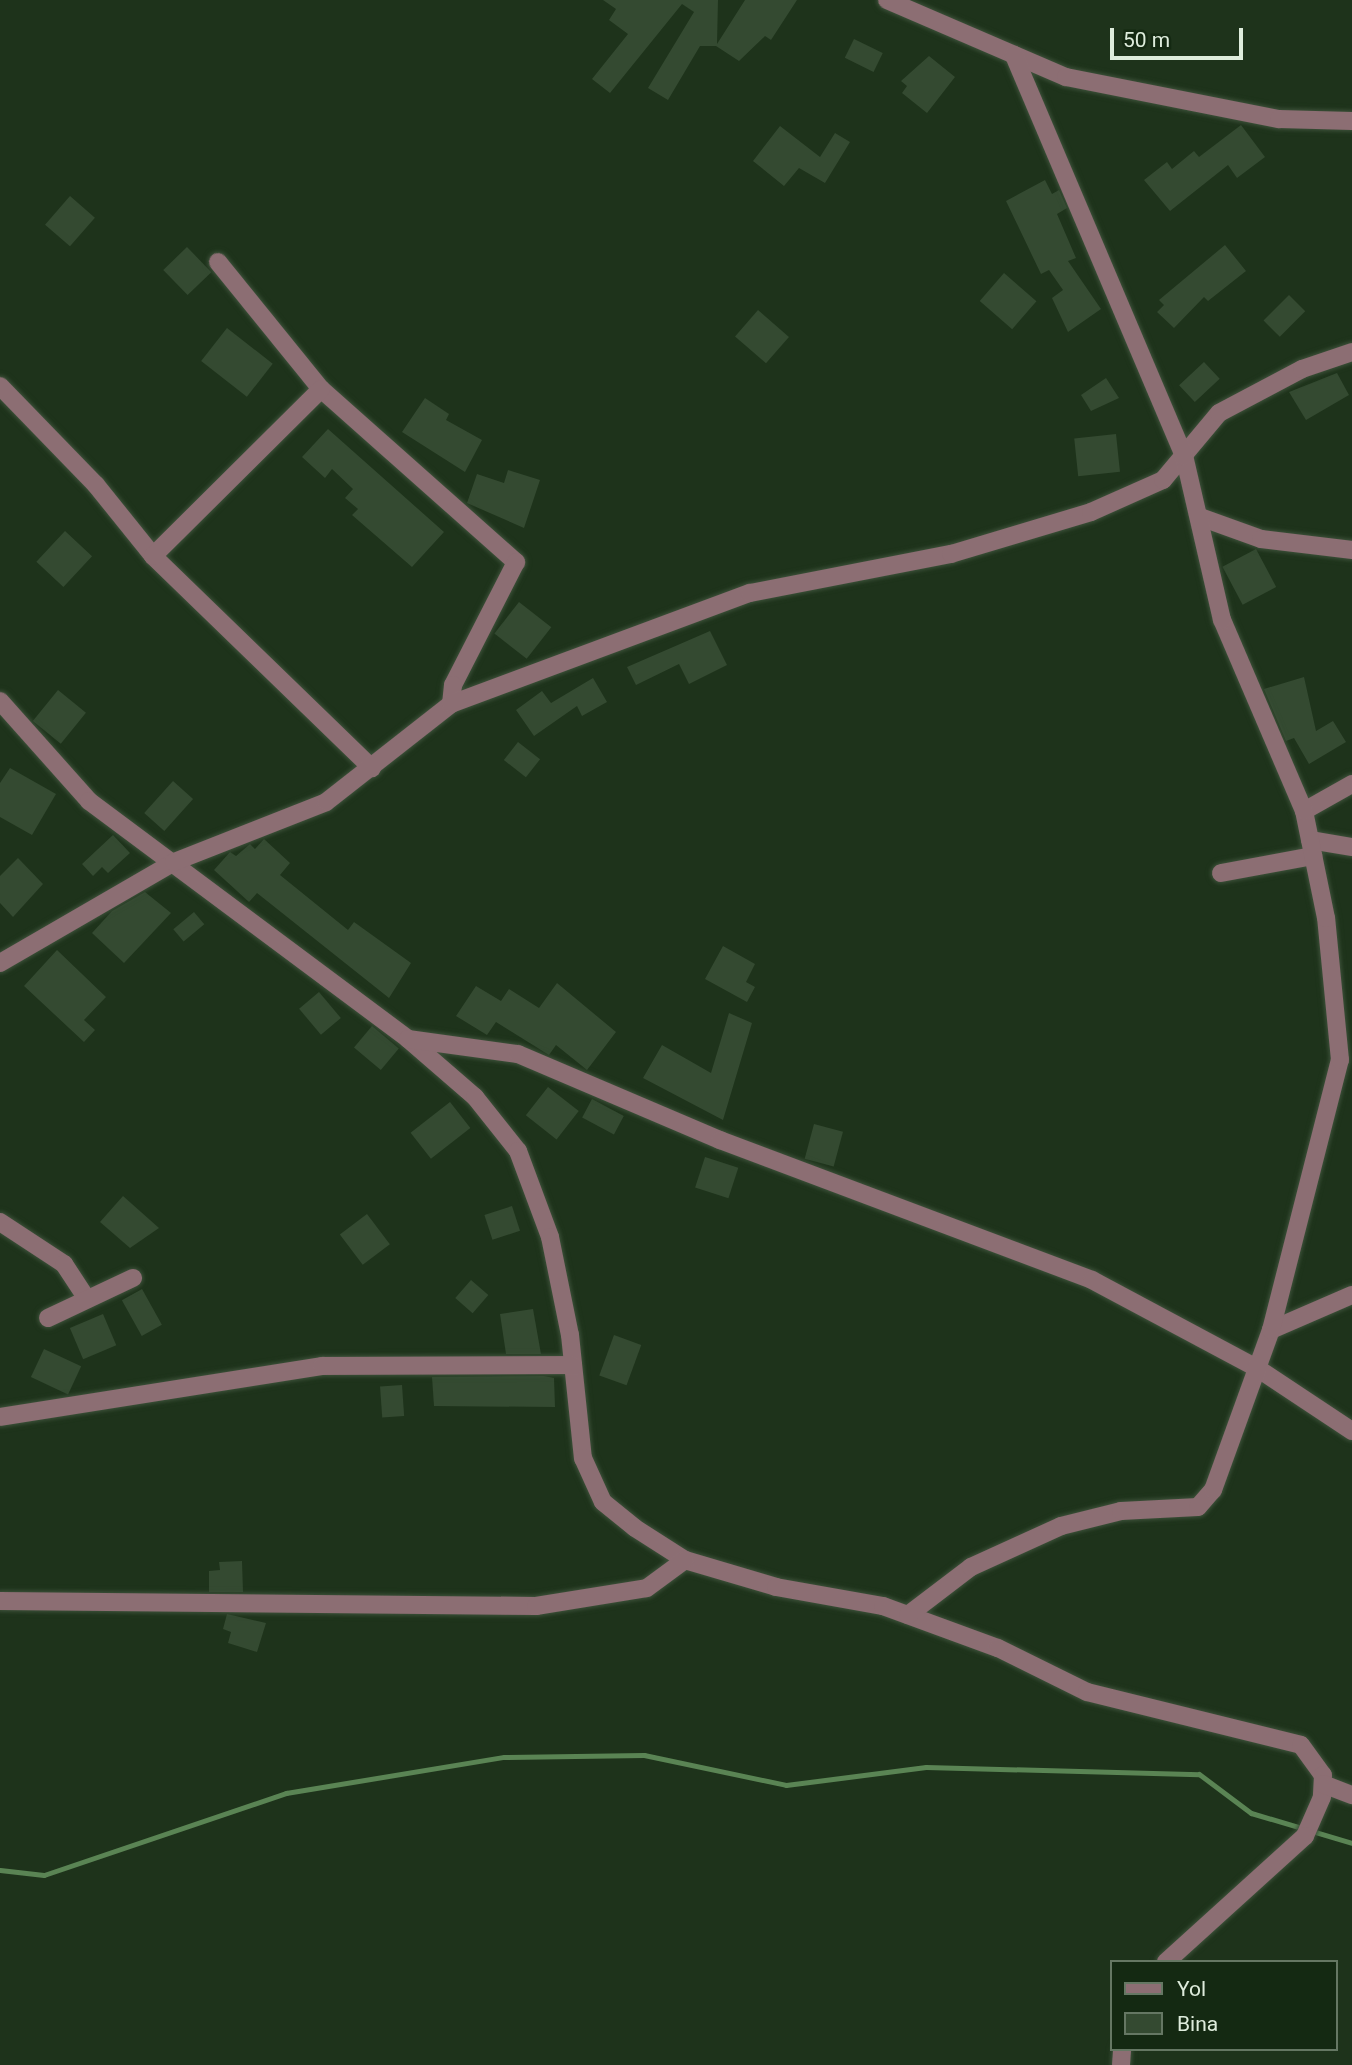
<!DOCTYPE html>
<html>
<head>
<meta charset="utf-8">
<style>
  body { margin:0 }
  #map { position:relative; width:1352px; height:2065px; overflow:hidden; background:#1e331b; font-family:Roboto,sans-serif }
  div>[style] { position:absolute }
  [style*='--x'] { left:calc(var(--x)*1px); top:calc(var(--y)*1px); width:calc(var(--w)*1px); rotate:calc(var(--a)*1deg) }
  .stream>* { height:5px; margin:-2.5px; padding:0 2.5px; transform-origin:2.5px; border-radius:2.5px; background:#5a8454 }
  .building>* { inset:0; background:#344a31; transform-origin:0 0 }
  .roads { filter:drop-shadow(0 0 2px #3d513a) drop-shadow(0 0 2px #3d513a) }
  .minor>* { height:18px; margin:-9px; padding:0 9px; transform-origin:9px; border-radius:9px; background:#8c6e73 }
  span { translate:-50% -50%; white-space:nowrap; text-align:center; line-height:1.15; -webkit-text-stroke:6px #142912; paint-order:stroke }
  .legend { position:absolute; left:1110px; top:1960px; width:228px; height:91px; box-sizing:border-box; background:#142912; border:2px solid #657763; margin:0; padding:9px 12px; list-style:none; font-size:21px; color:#deecdc }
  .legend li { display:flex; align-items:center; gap:14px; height:35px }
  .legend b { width:35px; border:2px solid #657763 }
  .scale { position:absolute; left:1110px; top:28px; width:133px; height:32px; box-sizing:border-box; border:4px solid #deecdc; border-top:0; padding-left:9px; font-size:21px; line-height:24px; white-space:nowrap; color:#deecdc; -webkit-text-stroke:5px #142912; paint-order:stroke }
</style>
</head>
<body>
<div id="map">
  <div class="stream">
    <div style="--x:0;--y:1870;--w:44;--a:6.5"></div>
    <div style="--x:44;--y:1875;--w:256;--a:-18.7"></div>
    <div style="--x:286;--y:1793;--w:221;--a:-9.4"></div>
    <div style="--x:504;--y:1757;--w:140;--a:-0.8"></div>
    <div style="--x:644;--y:1755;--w:145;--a:11.9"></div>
    <div style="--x:786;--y:1785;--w:141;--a:-7.3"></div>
    <div style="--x:926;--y:1767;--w:273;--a:1.5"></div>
    <div style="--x:1199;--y:1774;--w:65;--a:36.9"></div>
    <div style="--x:1251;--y:1813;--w:105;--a:16.5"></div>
  </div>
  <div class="building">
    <div style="clip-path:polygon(603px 0,718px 0,717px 44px,745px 0,797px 0,771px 40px,765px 36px,739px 61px,716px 46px,700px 46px,668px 100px,648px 88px,694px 12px,682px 4px,610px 93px,592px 79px,628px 34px,609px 20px,616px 9px)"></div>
    <div style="left:854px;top:39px;width:32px;height:21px;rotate:26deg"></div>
    <div style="clip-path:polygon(929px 56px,955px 77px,927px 113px,902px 93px,907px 86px,901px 81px)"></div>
    <div style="clip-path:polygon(1241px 125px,1265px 157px,1237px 178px,1228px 165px,1170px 211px,1144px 180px,1167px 162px,1172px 169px,1194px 151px,1199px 157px)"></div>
    <div style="clip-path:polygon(780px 126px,820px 157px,835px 133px,850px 142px,825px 183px,799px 168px,784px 186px,753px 161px)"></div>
    <div style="clip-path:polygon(1045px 180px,1052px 194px,1059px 190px,1067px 208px,1057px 214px,1076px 258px,1068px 261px,1101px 309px,1068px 332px,1052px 298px,1063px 290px,1049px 270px,1041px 274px,1006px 201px)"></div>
    <div style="left:70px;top:196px;width:33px;height:38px;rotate:41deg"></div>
    <div style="clip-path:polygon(1225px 245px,1246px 271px,1208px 301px,1204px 297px,1174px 328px,1157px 312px,1164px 305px,1159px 300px)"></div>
    <div style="left:187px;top:247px;width:35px;height:33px;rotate:46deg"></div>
    <div style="left:1004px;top:273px;width:43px;height:37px;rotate:41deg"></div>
    <div style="left:1289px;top:295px;width:23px;height:36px;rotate:45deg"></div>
    <div style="left:758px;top:310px;width:41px;height:35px;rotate:41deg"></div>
    <div style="left:227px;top:328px;width:58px;height:42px;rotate:38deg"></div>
    <div style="left:1204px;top:362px;width:23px;height:34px;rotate:47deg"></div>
    <div style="clip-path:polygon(1337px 373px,1349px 395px,1306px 420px,1289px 392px)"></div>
    <div style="clip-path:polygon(1106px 378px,1119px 398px,1091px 411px,1081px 395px)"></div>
    <div style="clip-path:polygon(425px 398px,449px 414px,446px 420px,482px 440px,465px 472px,402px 432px)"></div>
    <div style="clip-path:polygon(328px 429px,444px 532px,412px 567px,352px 515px,358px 509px,345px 498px,353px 489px,332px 469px,325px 478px,302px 457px)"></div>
    <div style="left:1116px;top:434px;width:38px;height:42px;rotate:84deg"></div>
    <div style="clip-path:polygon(508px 470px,540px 480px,524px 528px,467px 503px,477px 474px,504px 483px)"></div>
    <div style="left:65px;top:531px;width:37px;height:42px;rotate:43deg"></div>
    <div style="left:1256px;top:549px;width:43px;height:38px;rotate:62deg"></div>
    <div style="left:519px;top:602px;width:41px;height:40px;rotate:38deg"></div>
    <div style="clip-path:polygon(710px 631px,727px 665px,689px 684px,679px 664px,636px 685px,627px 667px)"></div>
    <div style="clip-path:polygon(1304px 677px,1316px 731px,1333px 721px,1346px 742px,1309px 764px,1294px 738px,1286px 741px,1264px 689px)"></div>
    <div style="clip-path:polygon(593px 678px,607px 702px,582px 716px,577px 706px,534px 736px,516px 710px,542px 691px,551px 703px)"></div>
    <div style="left:58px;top:690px;width:36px;height:40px;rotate:39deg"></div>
    <div style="left:518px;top:742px;width:28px;height:23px;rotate:38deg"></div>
    <div style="clip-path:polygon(10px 768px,56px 794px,32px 835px,0 817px,0 783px)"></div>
    <div style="left:173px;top:781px;width:27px;height:43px;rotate:42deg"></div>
    <div style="clip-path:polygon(113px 835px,130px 853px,108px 873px,102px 867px,93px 876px,82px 864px)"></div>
    <div style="clip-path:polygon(264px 839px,290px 863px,280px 875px,348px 930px,354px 922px,411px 963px,389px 998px,257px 893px,249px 902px,214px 870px,230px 852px,236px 856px,250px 844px,255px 849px)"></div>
    <div style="clip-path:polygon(18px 858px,43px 884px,13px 917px,0 903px,0 876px)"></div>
    <div style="clip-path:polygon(145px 892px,171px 913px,124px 963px,92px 933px,112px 911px)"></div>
    <div style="left:194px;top:912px;width:16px;height:27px;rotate:50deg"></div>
    <div style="clip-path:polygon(723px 946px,755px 964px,746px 982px,755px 987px,747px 1002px,705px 979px)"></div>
    <div style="clip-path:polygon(57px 950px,106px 997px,84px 1020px,95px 1030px,84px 1042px,24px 986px)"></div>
    <div style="clip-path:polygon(557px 983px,616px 1032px,587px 1070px,556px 1045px,549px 1055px,496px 1022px,487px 1035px,456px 1016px,476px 986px,501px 1001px,509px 989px,539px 1008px)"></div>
    <div style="left:319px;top:992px;width:34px;height:26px;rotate:50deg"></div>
    <div style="clip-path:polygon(729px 1013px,752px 1023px,723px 1120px,643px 1078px,662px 1045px,711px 1073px)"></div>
    <div style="left:372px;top:1026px;width:35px;height:28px;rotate:40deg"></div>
    <div style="left:548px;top:1087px;width:39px;height:36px;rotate:38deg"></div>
    <div style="left:592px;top:1099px;width:36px;height:21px;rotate:28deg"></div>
    <div style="left:450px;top:1102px;width:33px;height:50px;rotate:52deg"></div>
    <div style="left:814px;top:1124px;width:30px;height:36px;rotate:15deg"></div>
    <div style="left:705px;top:1157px;width:35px;height:32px;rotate:18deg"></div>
    <div style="clip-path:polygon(123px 1196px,159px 1228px,130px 1248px,100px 1222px)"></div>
    <div style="left:512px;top:1206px;width:26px;height:29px;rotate:72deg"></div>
    <div style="left:367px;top:1214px;width:38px;height:34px;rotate:53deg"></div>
    <div style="left:471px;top:1280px;width:23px;height:24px;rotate:41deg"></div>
    <div style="left:142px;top:1289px;width:41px;height:23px;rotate:61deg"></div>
    <div style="clip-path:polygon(533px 1309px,541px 1354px,506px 1354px,500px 1314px)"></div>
    <div style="left:103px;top:1314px;width:34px;height:36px;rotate:67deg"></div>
    <div style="left:614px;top:1335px;width:29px;height:43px;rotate:20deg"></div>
    <div style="left:44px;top:1349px;width:41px;height:31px;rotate:25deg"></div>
    <div style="clip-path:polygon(544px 1376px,554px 1378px,555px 1407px,434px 1406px,432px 1377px)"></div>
    <div style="left:402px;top:1385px;width:31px;height:22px;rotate:86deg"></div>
    <div style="clip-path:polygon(242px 1561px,243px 1592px,209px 1592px,209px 1571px,220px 1570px,219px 1562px)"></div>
    <div style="clip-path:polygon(227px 1614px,266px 1623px,257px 1652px,228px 1643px,231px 1632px,223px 1629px)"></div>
  </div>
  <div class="roads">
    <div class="minor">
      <div style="--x:887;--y:0;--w:195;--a:23.3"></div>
      <div style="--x:1066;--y:77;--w:217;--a:11.2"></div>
      <div style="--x:1279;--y:119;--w:73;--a:1.6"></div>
      <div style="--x:218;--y:262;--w:164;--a:51"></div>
      <div style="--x:321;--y:389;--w:261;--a:41.6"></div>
      <div style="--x:516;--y:562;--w:138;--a:117.1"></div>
      <div style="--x:453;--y:685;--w:19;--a:96"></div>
      <div style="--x:0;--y:386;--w:138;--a:45.9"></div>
      <div style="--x:96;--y:485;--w:91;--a:51.2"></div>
      <div style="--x:153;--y:556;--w:305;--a:44.1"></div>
      <div style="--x:1200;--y:517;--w:65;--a:19.8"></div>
      <div style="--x:1261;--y:539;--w:92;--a:6.9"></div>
      <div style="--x:153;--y:556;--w:237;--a:-44.8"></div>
      <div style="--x:0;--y:701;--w:134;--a:48.3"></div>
      <div style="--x:89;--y:801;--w:398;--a:36.7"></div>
      <div style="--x:408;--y:1039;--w:89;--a:40.9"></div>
      <div style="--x:475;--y:1097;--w:69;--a:51.5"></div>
      <div style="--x:518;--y:1151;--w:92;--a:69.6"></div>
      <div style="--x:550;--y:1237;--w:100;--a:78.5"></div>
      <div style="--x:570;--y:1335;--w:124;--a:84"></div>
      <div style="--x:583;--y:1458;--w:48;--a:65.6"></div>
      <div style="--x:603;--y:1502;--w:41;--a:39.1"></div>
      <div style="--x:635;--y:1528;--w:59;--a:32.6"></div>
      <div style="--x:685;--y:1560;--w:95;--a:16.5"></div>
      <div style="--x:776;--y:1587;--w:109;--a:10.1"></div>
      <div style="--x:883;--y:1606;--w:122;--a:20.1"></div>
      <div style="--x:998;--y:1648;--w:99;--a:26.3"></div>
      <div style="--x:1087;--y:1692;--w:220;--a:13.9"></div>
      <div style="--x:1301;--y:1745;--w:37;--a:54"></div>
      <div style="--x:1323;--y:1775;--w:22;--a:93"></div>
      <div style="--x:1322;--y:1797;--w:43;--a:113.6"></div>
      <div style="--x:1305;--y:1836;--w:188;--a:137.8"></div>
      <div style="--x:1304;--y:811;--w:55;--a:-29.4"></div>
      <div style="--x:1310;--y:840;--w:43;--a:9.5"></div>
      <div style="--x:1221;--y:873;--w:94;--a:-10.5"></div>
      <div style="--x:0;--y:963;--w:201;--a:-30.1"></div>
      <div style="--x:174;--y:862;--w:163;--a:-21.5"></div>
      <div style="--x:326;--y:802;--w:159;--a:-38.1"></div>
      <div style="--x:451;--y:704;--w:319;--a:-20.4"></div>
      <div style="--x:750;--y:593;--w:205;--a:-11"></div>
      <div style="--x:951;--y:554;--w:146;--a:-16.7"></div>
      <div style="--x:1091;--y:512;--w:79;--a:-24"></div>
      <div style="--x:1163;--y:480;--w:87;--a:-50.1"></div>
      <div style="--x:1219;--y:413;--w:94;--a:-27.9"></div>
      <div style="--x:1302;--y:369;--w:53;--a:-18.8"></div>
      <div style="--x:408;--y:1039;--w:111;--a:7.8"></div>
      <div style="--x:518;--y:1054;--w:220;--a:23.1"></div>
      <div style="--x:720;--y:1140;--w:397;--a:20.6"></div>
      <div style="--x:1092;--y:1280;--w:187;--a:28.1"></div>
      <div style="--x:1257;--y:1368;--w:114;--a:33.6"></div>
      <div style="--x:0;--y:1222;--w:77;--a:33.3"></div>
      <div style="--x:64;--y:1264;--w:42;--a:56.7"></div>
      <div style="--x:48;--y:1318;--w:94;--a:-25.2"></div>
      <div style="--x:1271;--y:1330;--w:88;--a:-23.4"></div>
      <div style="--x:0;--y:1417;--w:326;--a:-9"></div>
      <div style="--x:322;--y:1366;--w:251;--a:-0.2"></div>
      <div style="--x:0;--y:1601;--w:536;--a:0.53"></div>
      <div style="--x:536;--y:1606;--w:112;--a:-9.2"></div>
      <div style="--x:647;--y:1588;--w:47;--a:-36.4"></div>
      <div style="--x:908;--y:1615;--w:79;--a:-37.3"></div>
      <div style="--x:971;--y:1567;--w:99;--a:-24.5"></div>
      <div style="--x:1061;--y:1526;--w:62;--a:-14"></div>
      <div style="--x:1121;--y:1511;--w:77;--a:-3"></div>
      <div style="--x:1198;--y:1507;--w:23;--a:-49"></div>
      <div style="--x:1213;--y:1490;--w:170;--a:-70.1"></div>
      <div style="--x:1271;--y:1330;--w:279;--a:-75.7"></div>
      <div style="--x:1340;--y:1060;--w:143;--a:-95.6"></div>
      <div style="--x:1326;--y:918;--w:109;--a:-101.6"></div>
      <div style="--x:1304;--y:811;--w:208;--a:-113.2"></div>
      <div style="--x:1222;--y:620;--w:168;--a:-103"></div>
      <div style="--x:1184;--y:456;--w:436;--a:-113"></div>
      <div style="--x:1323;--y:1784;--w:31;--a:21"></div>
      <div style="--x:1121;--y:2065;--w:16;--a:-86"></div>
    </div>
  </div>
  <ul class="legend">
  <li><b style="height:9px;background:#8c6e73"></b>Yol</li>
  <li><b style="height:19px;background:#344a31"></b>Bina</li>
  </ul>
  <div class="scale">50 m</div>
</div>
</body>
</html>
